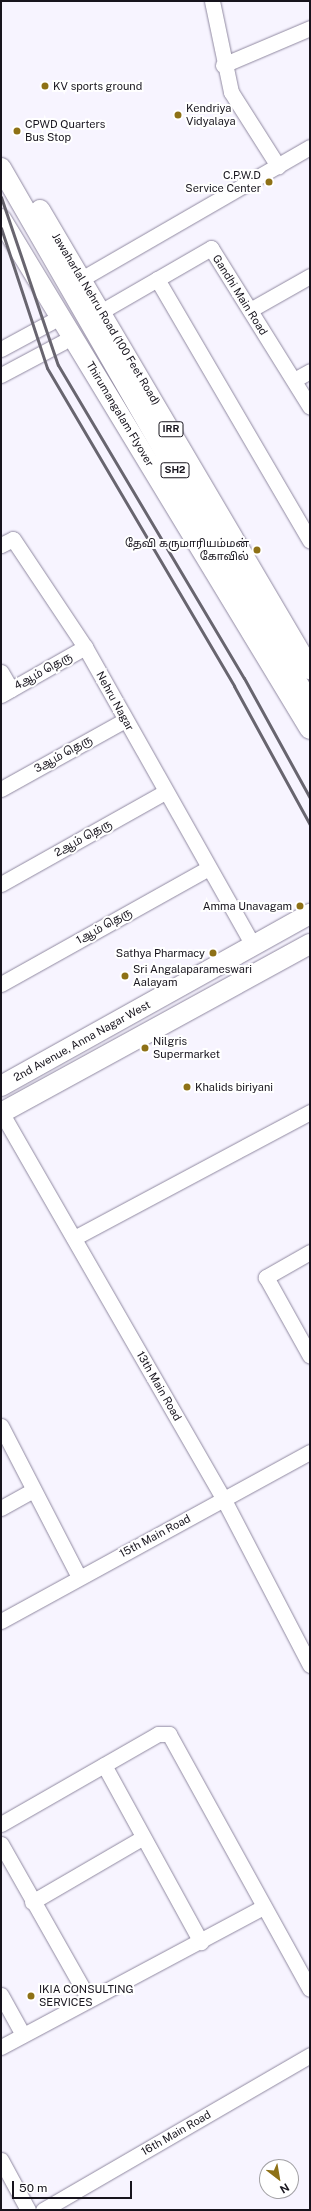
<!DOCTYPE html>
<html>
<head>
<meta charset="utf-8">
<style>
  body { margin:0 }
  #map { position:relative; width:311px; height:2211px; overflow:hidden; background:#f7f4ff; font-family:"Public Sans","Noto Sans Tamil",sans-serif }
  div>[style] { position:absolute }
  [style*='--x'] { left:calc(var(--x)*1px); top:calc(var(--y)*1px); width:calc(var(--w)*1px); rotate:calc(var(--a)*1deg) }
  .roads { filter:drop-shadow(0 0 1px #9089a1) drop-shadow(0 0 1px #9089a1) }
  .minor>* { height:15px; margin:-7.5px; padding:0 7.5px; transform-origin:7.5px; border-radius:7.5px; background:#fff }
  .major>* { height:20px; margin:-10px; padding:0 10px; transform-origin:10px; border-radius:10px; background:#fff }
  .rail>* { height:3px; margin:-1.5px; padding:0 1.5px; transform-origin:1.5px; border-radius:1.5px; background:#68656f }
  .dots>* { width:11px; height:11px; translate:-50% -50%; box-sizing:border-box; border:2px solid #fff; border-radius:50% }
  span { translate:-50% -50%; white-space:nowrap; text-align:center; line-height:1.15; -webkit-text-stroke:4px #fff; paint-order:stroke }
  .shield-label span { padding:1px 3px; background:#fff; border:1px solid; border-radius:3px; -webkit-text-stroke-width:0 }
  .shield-label { font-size:10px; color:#17141d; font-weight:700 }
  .poi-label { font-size:11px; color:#17141d }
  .left { translate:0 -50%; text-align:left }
  .right { translate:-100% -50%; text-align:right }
  .street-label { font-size:11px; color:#17141d }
  .frame { position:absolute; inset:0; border:2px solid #17141d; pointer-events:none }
  .north { position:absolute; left:259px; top:2159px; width:40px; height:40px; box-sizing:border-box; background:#fff; border:1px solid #a2a1a5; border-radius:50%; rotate:149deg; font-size:11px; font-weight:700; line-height:16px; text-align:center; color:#17141d }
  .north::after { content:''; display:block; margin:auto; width:14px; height:18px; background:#8e7116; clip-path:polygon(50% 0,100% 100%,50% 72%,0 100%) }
  .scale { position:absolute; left:12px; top:2181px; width:120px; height:18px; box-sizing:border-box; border:2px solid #17141d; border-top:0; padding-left:5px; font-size:12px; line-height:14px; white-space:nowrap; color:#17141d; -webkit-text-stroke:3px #fff; paint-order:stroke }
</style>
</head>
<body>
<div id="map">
  <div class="roads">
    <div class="minor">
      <div style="--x:212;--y:1;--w:93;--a:78.2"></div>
      <div style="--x:231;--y:92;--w:88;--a:57.6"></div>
      <div style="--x:223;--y:65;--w:95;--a:-23"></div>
      <div style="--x:83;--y:278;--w:262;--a:-30"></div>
      <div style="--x:157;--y:279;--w:303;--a:59.7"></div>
      <div style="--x:250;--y:310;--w:69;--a:-29.5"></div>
      <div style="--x:102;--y:311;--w:126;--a:-30"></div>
      <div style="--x:211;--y:248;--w:187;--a:58.1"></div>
      <div style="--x:1;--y:349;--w:57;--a:-28.4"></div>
      <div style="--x:1;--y:375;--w:70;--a:-28"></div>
      <div style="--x:294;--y:380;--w:18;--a:-29"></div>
      <div style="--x:1;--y:545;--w:13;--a:-27"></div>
      <div style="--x:13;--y:539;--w:130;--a:56.3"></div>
      <div style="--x:85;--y:647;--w:342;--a:60.6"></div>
      <div style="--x:1;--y:672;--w:20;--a:60"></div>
      <div style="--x:1;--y:695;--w:97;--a:-29.7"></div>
      <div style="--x:1;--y:789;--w:142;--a:-29.1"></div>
      <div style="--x:1;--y:884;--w:188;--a:-29.3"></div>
      <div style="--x:1;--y:984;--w:236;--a:-29.2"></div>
      <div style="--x:1;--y:1112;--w:448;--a:60.1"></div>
      <div style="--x:224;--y:1500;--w:186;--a:62.5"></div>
      <div style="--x:74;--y:1238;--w:268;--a:-28.1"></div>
      <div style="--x:310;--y:1252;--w:51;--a:150.4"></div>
      <div style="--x:266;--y:1277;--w:90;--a:60.9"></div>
      <div style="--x:1;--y:1426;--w:170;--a:62.7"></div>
      <div style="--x:1;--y:1508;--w:37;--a:-29"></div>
      <div style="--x:1;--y:1621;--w:352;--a:-28.7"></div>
      <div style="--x:104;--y:1765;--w:202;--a:61.3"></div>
      <div style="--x:1;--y:1824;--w:181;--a:-29.8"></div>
      <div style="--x:158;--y:1734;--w:11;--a:0"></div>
      <div style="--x:169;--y:1734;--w:291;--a:61.1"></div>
      <div style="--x:1;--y:1844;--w:177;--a:60.5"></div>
      <div style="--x:32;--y:1902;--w:127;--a:-30.2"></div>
      <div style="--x:1;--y:1995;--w:43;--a:61.1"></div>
      <div style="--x:1;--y:2047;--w:297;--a:-28.1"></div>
      <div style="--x:1;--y:2160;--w:57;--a:61.6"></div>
      <div style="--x:43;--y:2210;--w:309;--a:-30.1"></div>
    </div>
    <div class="major">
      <div style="--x:1;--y:168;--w:619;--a:60.04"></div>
      <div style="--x:40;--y:210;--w:533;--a:59.53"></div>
      <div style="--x:1;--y:219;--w:596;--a:58.79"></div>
      <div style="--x:1;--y:1086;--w:354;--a:-29.1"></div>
      <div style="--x:1;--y:1113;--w:352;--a:-28.7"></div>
    </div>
  </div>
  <div class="rail">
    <div style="--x:1;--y:197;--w:177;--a:71.3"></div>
    <div style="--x:58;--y:365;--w:364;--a:59.3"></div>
    <div style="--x:244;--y:678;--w:137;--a:61.2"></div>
    <div style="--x:1;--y:228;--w:147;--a:71.8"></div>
    <div style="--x:47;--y:368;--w:369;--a:59.5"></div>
    <div style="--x:234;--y:686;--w:158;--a:61.3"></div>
  </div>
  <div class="dots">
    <div style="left:45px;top:86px;background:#8e7116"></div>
    <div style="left:178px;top:115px;background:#8e7116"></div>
    <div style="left:17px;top:131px;background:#8e7116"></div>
    <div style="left:269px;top:182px;background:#8e7116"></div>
    <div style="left:257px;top:550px;background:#8e7116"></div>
    <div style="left:300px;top:906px;background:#8e7116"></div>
    <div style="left:213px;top:953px;background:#8e7116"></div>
    <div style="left:125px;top:976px;background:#8e7116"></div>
    <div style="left:145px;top:1048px;background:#8e7116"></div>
    <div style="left:187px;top:1087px;background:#8e7116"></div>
    <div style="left:31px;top:1996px;background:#8e7116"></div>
  </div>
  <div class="shield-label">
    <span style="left:171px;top:429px">IRR</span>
    <span style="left:175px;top:470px">SH2</span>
  </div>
  <div class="poi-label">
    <span class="left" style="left:53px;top:86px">KV sports ground</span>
    <span class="left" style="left:186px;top:115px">Kendriya<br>Vidyalaya</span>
    <span class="left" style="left:25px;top:131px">CPWD Quarters<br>Bus Stop</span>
    <span class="right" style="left:261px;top:182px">C.P.W.D<br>Service Center</span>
    <span class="right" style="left:249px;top:550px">தேவி கருமாரியம்மன்<br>கோவில்</span>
    <span class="right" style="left:292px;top:906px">Amma Unavagam</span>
    <span class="right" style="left:205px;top:953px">Sathya Pharmacy</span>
    <span class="left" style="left:133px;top:976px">Sri Angalaparameswari<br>Aalayam</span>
    <span class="left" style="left:153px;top:1048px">Nilgris<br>Supermarket</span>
    <span class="left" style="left:195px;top:1087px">Khalids biriyani</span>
    <span class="left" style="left:39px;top:1996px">IKIA CONSULTING<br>SERVICES</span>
  </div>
  <div class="street-label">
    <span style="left:240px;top:295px;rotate:58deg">Gandhi Main Road</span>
    <span style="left:106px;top:319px;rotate:59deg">Jawaharlal Nehru Road (100 Feet Road)</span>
    <span style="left:120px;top:414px;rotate:59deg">Thirumangalam Flyover</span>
    <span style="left:43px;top:671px;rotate:-29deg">4ஆம் தெரு</span>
    <span style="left:115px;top:701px;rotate:61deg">Nehru Nagar</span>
    <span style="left:63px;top:754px;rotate:-29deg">3ஆம் தெரு</span>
    <span style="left:83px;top:838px;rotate:-29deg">2ஆம் தெரு</span>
    <span style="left:104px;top:926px;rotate:-29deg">1ஆம் தெரு</span>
    <span style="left:82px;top:1041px;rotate:-29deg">2nd Avenue, Anna Nagar West</span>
    <span style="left:159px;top:1386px;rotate:60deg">13th Main Road</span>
    <span style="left:155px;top:1536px;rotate:-28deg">15th Main Road</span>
    <span style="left:176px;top:2133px;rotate:-30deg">16th Main Road</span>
  </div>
  <div class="frame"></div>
  <div class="north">N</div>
  <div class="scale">50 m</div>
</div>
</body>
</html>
